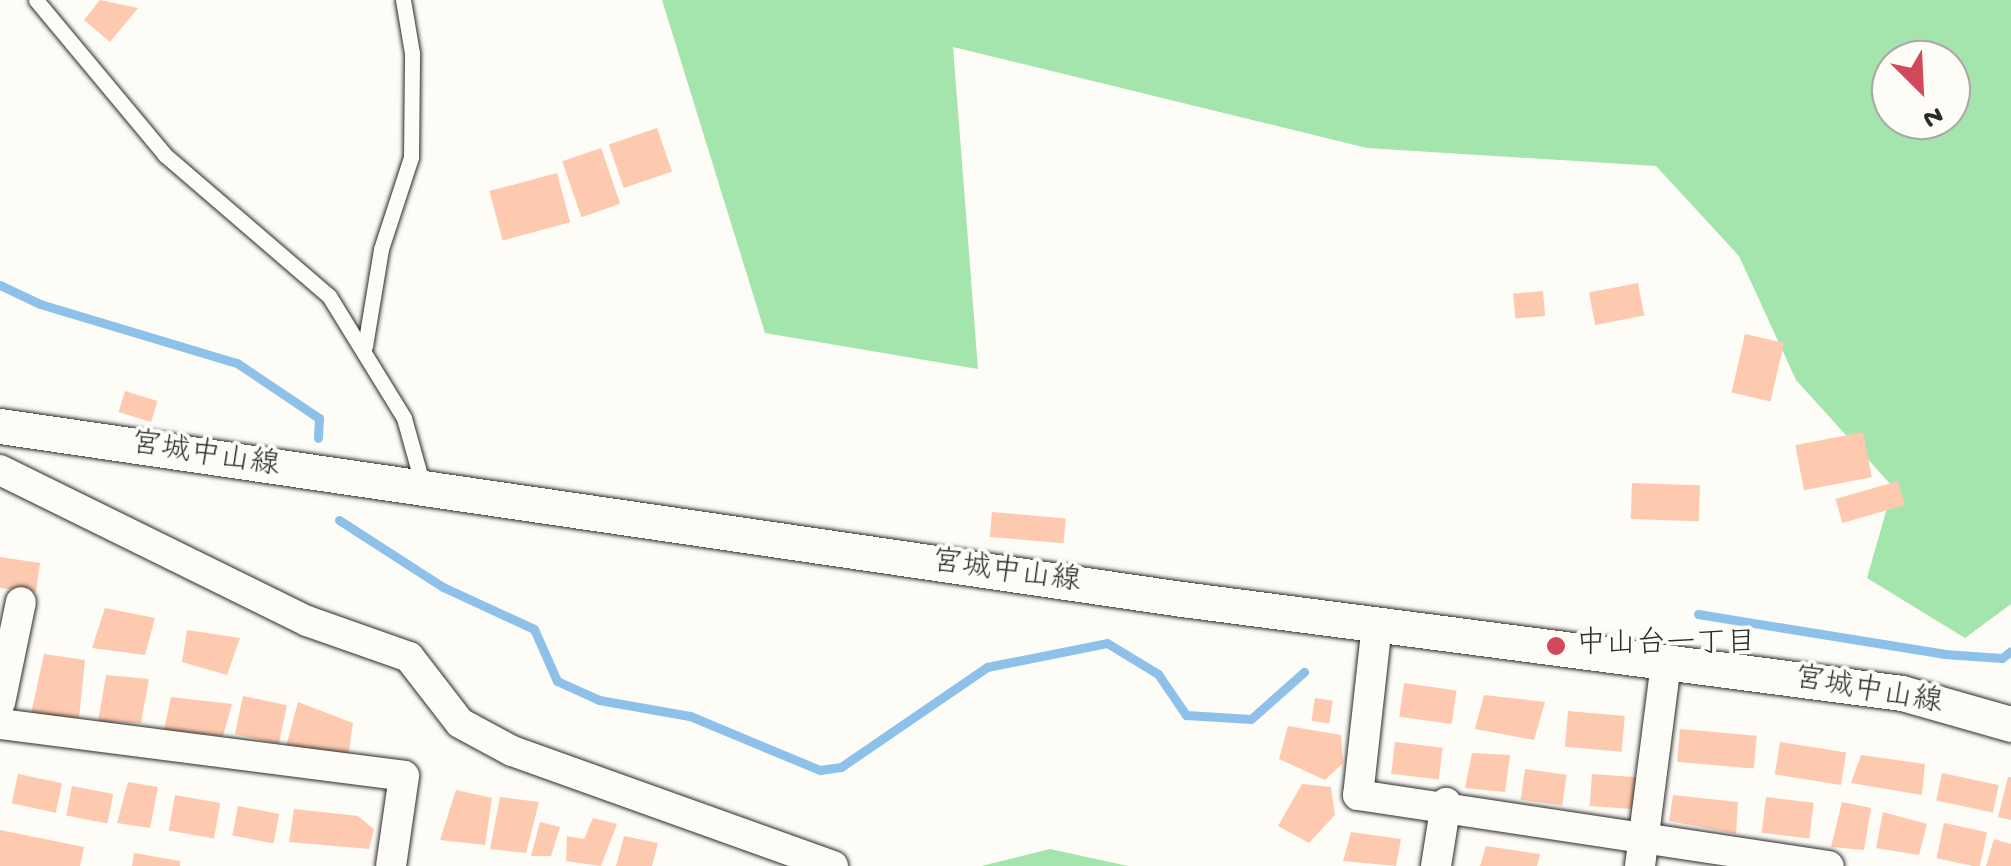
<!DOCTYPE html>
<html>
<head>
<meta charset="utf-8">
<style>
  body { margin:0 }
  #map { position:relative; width:2011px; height:866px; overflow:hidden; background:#fdfcf7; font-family:"Gochi Hand","Klee One",sans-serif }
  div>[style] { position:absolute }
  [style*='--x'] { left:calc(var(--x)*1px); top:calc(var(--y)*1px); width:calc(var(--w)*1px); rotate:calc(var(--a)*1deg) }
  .green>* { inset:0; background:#a4e4ad }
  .stream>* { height:9px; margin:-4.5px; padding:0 4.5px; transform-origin:4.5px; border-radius:4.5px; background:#8ec1ea }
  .building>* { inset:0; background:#fecaaf; transform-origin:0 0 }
  .roads { filter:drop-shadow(0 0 2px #2b2b2b) drop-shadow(0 0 2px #2b2b2b) }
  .service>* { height:15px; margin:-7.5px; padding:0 7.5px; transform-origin:7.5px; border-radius:7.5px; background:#fdfcf7 }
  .minor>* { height:30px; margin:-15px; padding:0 15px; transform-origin:15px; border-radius:15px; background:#fdfcf7 }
  .tertiary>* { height:35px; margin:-17.5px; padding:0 17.5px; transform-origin:17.5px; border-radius:17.5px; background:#fdfcf7 }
  .dots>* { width:28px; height:28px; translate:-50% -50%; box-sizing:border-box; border:5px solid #fdfcf7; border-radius:50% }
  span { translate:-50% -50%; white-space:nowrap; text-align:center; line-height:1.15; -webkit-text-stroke:8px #fdfcf7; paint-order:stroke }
  .street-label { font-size:30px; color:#2b2b2b }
  .poi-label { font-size:30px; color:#2b2b2b }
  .left { translate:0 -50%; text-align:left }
  .north { position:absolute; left:1871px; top:40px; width:100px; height:100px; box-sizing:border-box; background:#fdfcf7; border:2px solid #a9a8a5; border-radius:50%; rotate:156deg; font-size:28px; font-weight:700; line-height:40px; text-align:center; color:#2b2b2b }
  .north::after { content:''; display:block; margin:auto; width:35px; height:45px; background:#d1495b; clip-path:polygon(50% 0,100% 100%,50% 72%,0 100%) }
</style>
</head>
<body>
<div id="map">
  <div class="green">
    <div style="clip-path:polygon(evenodd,662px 0,2011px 0,2011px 604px,1965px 638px,1867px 578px,1893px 487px,1796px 380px,1739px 256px,1656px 166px,1367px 148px,953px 47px,978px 369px,765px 333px,662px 0,1891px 60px,1951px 60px,1951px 120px,1891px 120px,1891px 60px)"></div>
    <div style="clip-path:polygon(1050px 849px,1128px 866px,981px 866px)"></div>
  </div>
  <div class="stream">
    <div style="--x:0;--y:285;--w:44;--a:25.4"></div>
    <div style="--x:40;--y:304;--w:206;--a:16.7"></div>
    <div style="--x:237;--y:363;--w:99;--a:33.9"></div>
    <div style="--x:319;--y:418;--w:20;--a:93"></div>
    <div style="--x:339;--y:520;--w:124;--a:32.8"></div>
    <div style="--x:443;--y:587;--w:100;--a:24.8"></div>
    <div style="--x:534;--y:629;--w:57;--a:66.1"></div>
    <div style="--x:557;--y:681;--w:46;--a:24.3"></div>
    <div style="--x:599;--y:700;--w:92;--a:10"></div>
    <div style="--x:690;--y:716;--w:141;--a:22.6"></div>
    <div style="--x:820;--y:770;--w:21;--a:-8"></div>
    <div style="--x:841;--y:767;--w:177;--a:-34.4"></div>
    <div style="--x:987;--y:667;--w:122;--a:-11.3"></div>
    <div style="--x:1107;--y:643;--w:60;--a:31.3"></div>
    <div style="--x:1158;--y:674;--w:50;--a:55.7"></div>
    <div style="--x:1186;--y:715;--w:65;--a:3.5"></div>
    <div style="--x:1251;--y:719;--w:71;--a:-41.6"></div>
    <div style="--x:1698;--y:614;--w:249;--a:9.2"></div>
    <div style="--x:1944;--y:654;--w:58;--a:3.9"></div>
    <div style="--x:2002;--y:658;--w:11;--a:-38"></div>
  </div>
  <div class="building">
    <div style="clip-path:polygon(100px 0,138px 8px,110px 42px,84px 20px)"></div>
    <div style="left:657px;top:128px;width:46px;height:51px;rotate:71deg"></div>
    <div style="left:601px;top:148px;width:59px;height:41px;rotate:71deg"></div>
    <div style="left:557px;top:173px;width:51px;height:70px;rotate:75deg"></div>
    <div style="left:1638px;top:283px;width:33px;height:50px;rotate:79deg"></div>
    <div style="left:1543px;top:291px;width:25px;height:30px;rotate:85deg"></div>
    <div style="left:1745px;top:334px;width:40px;height:60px;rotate:13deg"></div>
    <div style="left:125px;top:391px;width:34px;height:22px;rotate:17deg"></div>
    <div style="left:1863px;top:432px;width:46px;height:69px;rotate:79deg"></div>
    <div style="left:1898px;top:481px;width:25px;height:65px;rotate:74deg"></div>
    <div style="left:1632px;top:483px;width:68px;height:36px;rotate:2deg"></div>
    <div style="left:992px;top:512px;width:74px;height:25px;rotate:5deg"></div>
    <div style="clip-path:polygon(0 557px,40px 563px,36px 592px,0 588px)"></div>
    <div style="clip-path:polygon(105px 608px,155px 618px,145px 655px,92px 648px)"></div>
    <div style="clip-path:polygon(187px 630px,240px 638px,227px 675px,182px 662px)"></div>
    <div style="clip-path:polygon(44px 654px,85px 660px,79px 718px,31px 714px)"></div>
    <div style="clip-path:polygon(106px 675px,149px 679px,141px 723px,98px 722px)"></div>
    <div style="left:1404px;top:683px;width:53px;height:34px;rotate:8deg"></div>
    <div style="clip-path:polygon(1484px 695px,1545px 702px,1534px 740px,1475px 729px)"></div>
    <div style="left:243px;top:696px;width:45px;height:39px;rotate:12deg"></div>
    <div style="clip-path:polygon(171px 697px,232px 704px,223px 736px,164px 730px)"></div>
    <div style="left:1315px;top:698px;width:18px;height:23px;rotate:9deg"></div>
    <div style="clip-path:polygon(298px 702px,353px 723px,348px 758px,286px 747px)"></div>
    <div style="left:1568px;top:711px;width:57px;height:36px;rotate:5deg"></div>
    <div style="clip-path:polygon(1288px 726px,1341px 735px,1343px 763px,1325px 780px,1279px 759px)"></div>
    <div style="left:1680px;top:729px;width:77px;height:33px;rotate:5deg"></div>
    <div style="left:1395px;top:742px;width:48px;height:32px;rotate:7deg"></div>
    <div style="left:1780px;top:742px;width:67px;height:33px;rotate:9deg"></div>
    <div style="clip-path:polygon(1472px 753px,1510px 755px,1505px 792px,1465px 788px)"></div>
    <div style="clip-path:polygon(1861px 755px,1925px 764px,1922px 795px,1851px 783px)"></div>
    <div style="left:1525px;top:769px;width:42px;height:31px;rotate:8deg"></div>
    <div style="left:1942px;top:773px;width:58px;height:28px;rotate:12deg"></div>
    <div style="left:18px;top:774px;width:45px;height:30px;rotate:12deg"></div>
    <div style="left:1592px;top:774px;width:46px;height:32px;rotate:4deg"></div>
    <div style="clip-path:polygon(2008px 777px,2011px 777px,2011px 820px,1998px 817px)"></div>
    <div style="clip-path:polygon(128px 782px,158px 787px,150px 828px,117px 823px)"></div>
    <div style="clip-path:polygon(1302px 784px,1331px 787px,1335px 815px,1309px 843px,1278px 826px)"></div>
    <div style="left:72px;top:786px;width:42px;height:30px;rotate:11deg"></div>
    <div style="clip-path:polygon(456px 790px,492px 798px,485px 845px,440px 840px)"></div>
    <div style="left:175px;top:795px;width:46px;height:36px;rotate:10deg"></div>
    <div style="clip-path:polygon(1673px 795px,1738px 802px,1736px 834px,1669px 821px)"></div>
    <div style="clip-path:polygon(500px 797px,539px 802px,526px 853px,490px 849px)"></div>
    <div style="left:1766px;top:797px;width:48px;height:36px;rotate:7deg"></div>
    <div style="clip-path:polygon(1842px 802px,1871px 808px,1864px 850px,1831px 847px)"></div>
    <div style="left:238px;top:806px;width:42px;height:30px;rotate:11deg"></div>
    <div style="clip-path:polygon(294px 809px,358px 816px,374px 829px,369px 849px,289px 842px)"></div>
    <div style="clip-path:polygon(1883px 812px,1927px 824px,1919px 855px,1876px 848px)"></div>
    <div style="clip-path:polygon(593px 818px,617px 824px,601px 866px,566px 861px,567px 836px,584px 839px)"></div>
    <div style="clip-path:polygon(540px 822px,560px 827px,551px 856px,531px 856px)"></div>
    <div style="left:1944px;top:823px;width:44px;height:36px;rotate:12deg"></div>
    <div style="clip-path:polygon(0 830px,84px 847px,80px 866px,0 866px)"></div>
    <div style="clip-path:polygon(1351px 832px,1401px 839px,1396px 866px,1343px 861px)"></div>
    <div style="clip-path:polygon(624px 836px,658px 843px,652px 866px,616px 866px)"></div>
    <div style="clip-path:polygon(1994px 839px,2011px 844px,2011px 866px,1986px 866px)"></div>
    <div style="clip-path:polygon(1486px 846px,1540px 854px,1537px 866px,1480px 866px)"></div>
    <div style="clip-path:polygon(134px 853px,180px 861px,180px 866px,132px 866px)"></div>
  </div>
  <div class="roads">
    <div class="service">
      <div style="--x:36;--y:0;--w:202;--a:50.2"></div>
      <div style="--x:165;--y:155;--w:216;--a:40.7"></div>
      <div style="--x:329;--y:296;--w:143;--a:58.4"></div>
      <div style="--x:404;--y:418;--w:71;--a:74.4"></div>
      <div style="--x:365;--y:346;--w:98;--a:-80.6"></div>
      <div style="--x:381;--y:249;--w:97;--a:-71.9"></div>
      <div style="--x:411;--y:157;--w:104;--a:-89.4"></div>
      <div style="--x:412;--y:53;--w:54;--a:-99.6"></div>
    </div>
    <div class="minor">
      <div style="--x:0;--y:470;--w:342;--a:26.2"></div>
      <div style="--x:307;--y:621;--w:108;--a:19.4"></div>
      <div style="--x:409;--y:657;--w:83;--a:52.3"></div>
      <div style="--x:460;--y:723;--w:59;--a:28.3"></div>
      <div style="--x:512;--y:751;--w:341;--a:19.7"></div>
      <div style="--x:1377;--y:624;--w:172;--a:96.3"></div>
      <div style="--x:1358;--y:795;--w:476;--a:8.6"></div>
      <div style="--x:0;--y:703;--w:103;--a:-78.3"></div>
      <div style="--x:0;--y:724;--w:407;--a:7.3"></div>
      <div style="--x:404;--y:776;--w:91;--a:98.2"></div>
      <div style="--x:1436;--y:866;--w:64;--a:-81"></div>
      <div style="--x:1640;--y:866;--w:206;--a:-82.7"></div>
    </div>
    <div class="tertiary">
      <div style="--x:0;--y:426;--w:1195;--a:8.33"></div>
      <div style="--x:1182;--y:599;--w:726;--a:7.44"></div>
      <div style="--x:1902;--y:693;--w:113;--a:15.9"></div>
    </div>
  </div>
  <div class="dots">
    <div style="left:1556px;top:646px;background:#d1495b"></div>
  </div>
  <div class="street-label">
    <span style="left:205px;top:457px;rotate:9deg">宮城中山線</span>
    <span style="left:1006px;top:574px;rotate:8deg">宮城中山線</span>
    <span style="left:1868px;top:693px;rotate:10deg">宮城中山線</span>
  </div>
  <div class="poi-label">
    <span class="left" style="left:1576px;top:646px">中山台一丁目</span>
  </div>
  <div class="north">N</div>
</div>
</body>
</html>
